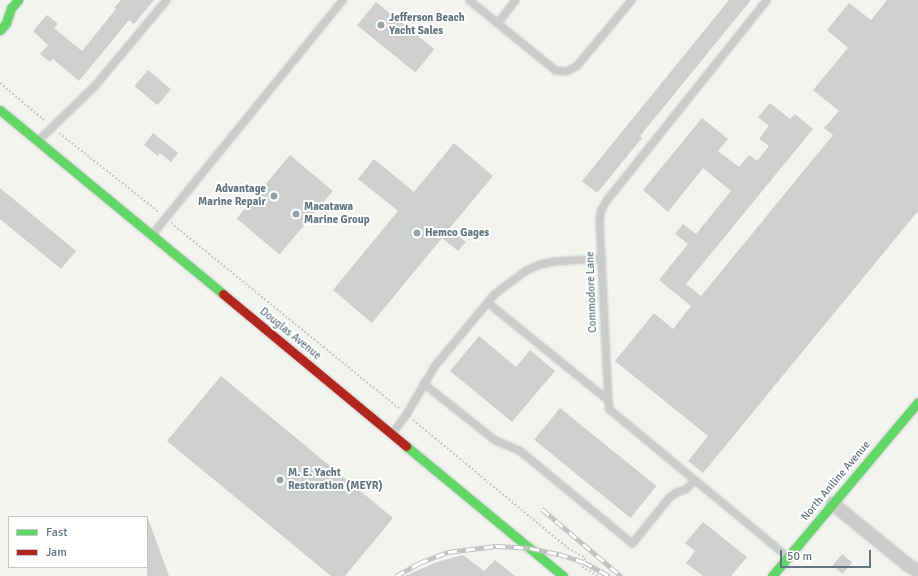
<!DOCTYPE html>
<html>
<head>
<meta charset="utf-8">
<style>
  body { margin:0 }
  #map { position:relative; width:918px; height:576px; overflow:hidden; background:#f3f3f0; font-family:Signika,sans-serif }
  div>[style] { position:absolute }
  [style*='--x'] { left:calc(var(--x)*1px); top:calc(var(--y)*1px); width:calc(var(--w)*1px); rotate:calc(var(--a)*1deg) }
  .building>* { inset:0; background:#ced0cf; transform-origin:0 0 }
  .path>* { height:2px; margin-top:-1px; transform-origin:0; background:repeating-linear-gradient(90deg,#c8c9ca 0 2px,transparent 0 4px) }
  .roads { filter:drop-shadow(0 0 1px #ced0d0) drop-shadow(0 0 1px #ced0d0) }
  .lane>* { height:7px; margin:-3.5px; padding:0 3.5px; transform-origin:3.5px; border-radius:3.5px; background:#cacccc }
  .street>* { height:13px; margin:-6.5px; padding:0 6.5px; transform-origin:6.5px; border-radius:6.5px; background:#cacccc }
  .fast>* { height:9px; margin:-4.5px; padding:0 4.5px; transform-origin:4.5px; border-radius:4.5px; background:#63d668 }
  .jam>* { height:9px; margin:-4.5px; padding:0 4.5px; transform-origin:4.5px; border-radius:4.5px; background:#b3261e }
  .rail>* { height:4.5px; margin-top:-2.25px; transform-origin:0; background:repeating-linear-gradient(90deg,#fff 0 9px,#c0c2c2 0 18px); box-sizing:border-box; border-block:1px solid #c0c2c2 }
  .dots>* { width:11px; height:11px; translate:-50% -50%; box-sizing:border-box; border:2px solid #fff; border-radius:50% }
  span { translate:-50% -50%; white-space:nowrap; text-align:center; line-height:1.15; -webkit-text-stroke:4px #fff; paint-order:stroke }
  .poi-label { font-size:11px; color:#617683; font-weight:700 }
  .left { translate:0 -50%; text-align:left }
  .right { translate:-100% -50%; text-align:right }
  .street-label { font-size:11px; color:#617683 }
  .legend { position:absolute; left:8px; top:516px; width:140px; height:52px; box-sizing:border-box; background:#fff; border:1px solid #c0c8cd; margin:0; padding:5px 7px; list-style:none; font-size:12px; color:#617683 }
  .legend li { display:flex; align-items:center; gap:8px; height:20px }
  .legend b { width:20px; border:1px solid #c0c8cd }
  .scale { position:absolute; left:780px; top:550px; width:91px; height:18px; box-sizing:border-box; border:2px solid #617683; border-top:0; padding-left:5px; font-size:12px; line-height:14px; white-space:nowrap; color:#617683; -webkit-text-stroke:3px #fff; paint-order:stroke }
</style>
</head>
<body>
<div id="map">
  <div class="building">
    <div style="clip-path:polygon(121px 0,154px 0,134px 24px,129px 20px,79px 81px,53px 59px,50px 62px,40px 54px,48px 45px,33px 31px,47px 15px,58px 24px,54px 28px,82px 51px,116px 9px,114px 8px)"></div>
    <div style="clip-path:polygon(729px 0,751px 0,640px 136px,642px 138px,597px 193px,582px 181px)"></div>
    <div style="clip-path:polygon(887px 0,918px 0,918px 211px,703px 473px,688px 461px,708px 436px,615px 361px,654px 313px,673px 329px,691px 306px,659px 280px,688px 244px,675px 234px,683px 224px,696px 234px,731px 191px,703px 168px,668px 212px,643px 190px,702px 118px,728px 139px,718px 151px,739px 167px,749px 155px,757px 161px,769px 146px,759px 139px,769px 126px,758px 117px,770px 103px,790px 119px,795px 114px,813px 129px,686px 284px,701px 296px,833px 135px,824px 128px,839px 111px,813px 90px,848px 48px,827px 30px,849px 3px,871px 20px)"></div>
    <div style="left:376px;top:2px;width:75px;height:30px;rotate:39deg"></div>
    <div style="left:148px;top:70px;width:30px;height:21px;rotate:40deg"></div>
    <div style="clip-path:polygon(153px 133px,178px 153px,171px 162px,160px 153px,158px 156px,144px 145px)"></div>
    <div style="clip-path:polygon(454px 143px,493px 176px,449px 229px,466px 242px,458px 251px,442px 238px,372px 323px,333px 290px,398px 211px,358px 179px,374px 159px,414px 192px)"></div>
    <div style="left:290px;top:155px;width:56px;height:83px;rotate:40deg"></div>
    <div style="clip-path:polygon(0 188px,76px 251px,61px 269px,0 219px)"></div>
    <div style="clip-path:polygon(479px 336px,516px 367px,530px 350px,555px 371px,512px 422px,450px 371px)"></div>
    <div style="clip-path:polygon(221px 376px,393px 518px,345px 576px,331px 576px,167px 441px)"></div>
    <div style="left:560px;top:408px;width:124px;height:41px;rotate:39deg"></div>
    <div style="clip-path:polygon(147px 519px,148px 519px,169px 576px,147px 576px)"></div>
    <div style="clip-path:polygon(703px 522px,747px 557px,731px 576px,703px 576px,686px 563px,695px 551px,685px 543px)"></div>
    <div style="left:842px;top:554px;width:13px;height:15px;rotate:39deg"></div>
    <div style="clip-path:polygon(463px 555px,484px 571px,495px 560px,515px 576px,405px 576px,437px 562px)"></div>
  </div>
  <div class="path">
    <div style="--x:0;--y:83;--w:59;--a:40.2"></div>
    <div style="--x:59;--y:133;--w:127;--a:38.3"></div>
    <div style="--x:171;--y:223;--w:294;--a:39.1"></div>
    <div style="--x:413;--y:420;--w:201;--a:39.6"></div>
    <div style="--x:568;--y:548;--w:20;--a:30"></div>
    <div style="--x:585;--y:558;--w:9;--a:108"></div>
    <div style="--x:582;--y:567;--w:18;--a:29"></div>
  </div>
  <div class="roads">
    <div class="lane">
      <div style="--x:469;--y:0;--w:111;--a:39.1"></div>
      <div style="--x:555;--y:70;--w:11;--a:5"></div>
      <div style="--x:566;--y:71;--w:11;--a:-27"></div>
      <div style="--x:576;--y:66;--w:86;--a:-50.2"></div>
      <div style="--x:766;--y:0;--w:255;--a:128.6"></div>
      <div style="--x:607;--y:199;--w:12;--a:121"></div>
      <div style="--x:601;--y:209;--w:10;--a:101"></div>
      <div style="--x:599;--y:219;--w:181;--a:87.2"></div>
      <div style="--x:608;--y:400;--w:9;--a:84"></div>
      <div style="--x:609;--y:409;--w:232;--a:39.6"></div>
      <div style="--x:497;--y:23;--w:29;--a:-52"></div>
      <div style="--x:37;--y:141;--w:79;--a:-44"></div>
      <div style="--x:94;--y:86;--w:112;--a:-50.1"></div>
      <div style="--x:151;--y:235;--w:303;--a:-50.9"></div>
      <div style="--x:487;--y:302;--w:156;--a:39"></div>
      <div style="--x:423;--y:383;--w:92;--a:38.4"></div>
      <div style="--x:495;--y:440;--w:26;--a:23"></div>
      <div style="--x:519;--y:450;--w:146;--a:39.5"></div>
      <div style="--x:632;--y:543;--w:59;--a:-51.2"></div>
      <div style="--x:669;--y:497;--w:9;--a:-36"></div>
      <div style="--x:676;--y:492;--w:9;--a:-18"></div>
      <div style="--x:685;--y:489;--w:13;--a:-45"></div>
      <div style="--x:392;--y:433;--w:24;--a:-54"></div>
      <div style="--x:406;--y:414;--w:56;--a:-59.7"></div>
      <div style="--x:434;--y:366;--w:92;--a:-50.3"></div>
      <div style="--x:493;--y:295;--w:9;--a:-41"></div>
      <div style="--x:500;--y:289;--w:32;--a:-36"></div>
      <div style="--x:526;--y:270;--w:15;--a:-23"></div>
      <div style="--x:540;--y:264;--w:13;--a:-13"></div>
      <div style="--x:553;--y:261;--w:49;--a:-3.5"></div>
    </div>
    <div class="street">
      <div style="--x:832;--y:503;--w:98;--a:39.2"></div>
      <div style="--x:908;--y:565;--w:12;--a:31"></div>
    </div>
    <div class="fast">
      <div style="--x:0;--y:30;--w:9;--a:-49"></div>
      <div style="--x:6;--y:23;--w:16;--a:-72"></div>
      <div style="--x:11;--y:8;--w:11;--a:-49"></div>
      <div style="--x:0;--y:110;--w:289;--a:39.5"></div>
      <div style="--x:406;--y:446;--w:204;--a:39.6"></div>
      <div style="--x:772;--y:576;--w:227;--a:-50"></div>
    </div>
    <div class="jam">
      <div style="--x:223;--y:294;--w:238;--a:39.7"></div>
    </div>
  </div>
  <div class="rail">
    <div style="--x:542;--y:509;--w:104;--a:40.3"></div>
    <div style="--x:396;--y:576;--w:26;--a:-29"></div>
    <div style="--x:419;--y:563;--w:31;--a:-21"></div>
    <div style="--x:448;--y:552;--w:48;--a:-7.1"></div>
    <div style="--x:496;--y:546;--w:34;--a:3"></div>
    <div style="--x:530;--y:548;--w:30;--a:12"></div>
    <div style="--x:559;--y:554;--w:26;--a:18"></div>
    <div style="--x:584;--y:562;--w:29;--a:29"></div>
  </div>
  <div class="dots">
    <div style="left:381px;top:25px;background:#94a2a9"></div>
    <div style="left:274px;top:196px;background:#94a2a9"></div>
    <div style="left:296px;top:214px;background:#94a2a9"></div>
    <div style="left:417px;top:233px;background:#94a2a9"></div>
    <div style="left:280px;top:480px;background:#94a2a9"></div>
  </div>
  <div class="poi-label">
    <span class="left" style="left:389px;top:25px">Jefferson Beach<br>Yacht Sales</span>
    <span class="right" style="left:266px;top:196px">Advantage<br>Marine Repair</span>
    <span class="left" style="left:304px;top:214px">Macatawa<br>Marine Group</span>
    <span class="left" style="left:425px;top:233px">Hemco Gages</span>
    <span class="left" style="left:288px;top:480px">M. E. Yacht<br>Restoration (MEYR)</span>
  </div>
  <div class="street-label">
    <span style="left:592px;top:292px;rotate:-92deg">Commodore Lane</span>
    <span style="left:290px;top:334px;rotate:39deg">Douglas Avenue</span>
    <span style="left:836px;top:481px;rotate:-50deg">North Aniline Avenue</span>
  </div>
  <ul class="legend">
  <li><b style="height:5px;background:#63d668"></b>Fast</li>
  <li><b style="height:5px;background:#b3261e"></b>Jam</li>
  </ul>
  <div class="scale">50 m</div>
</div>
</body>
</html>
